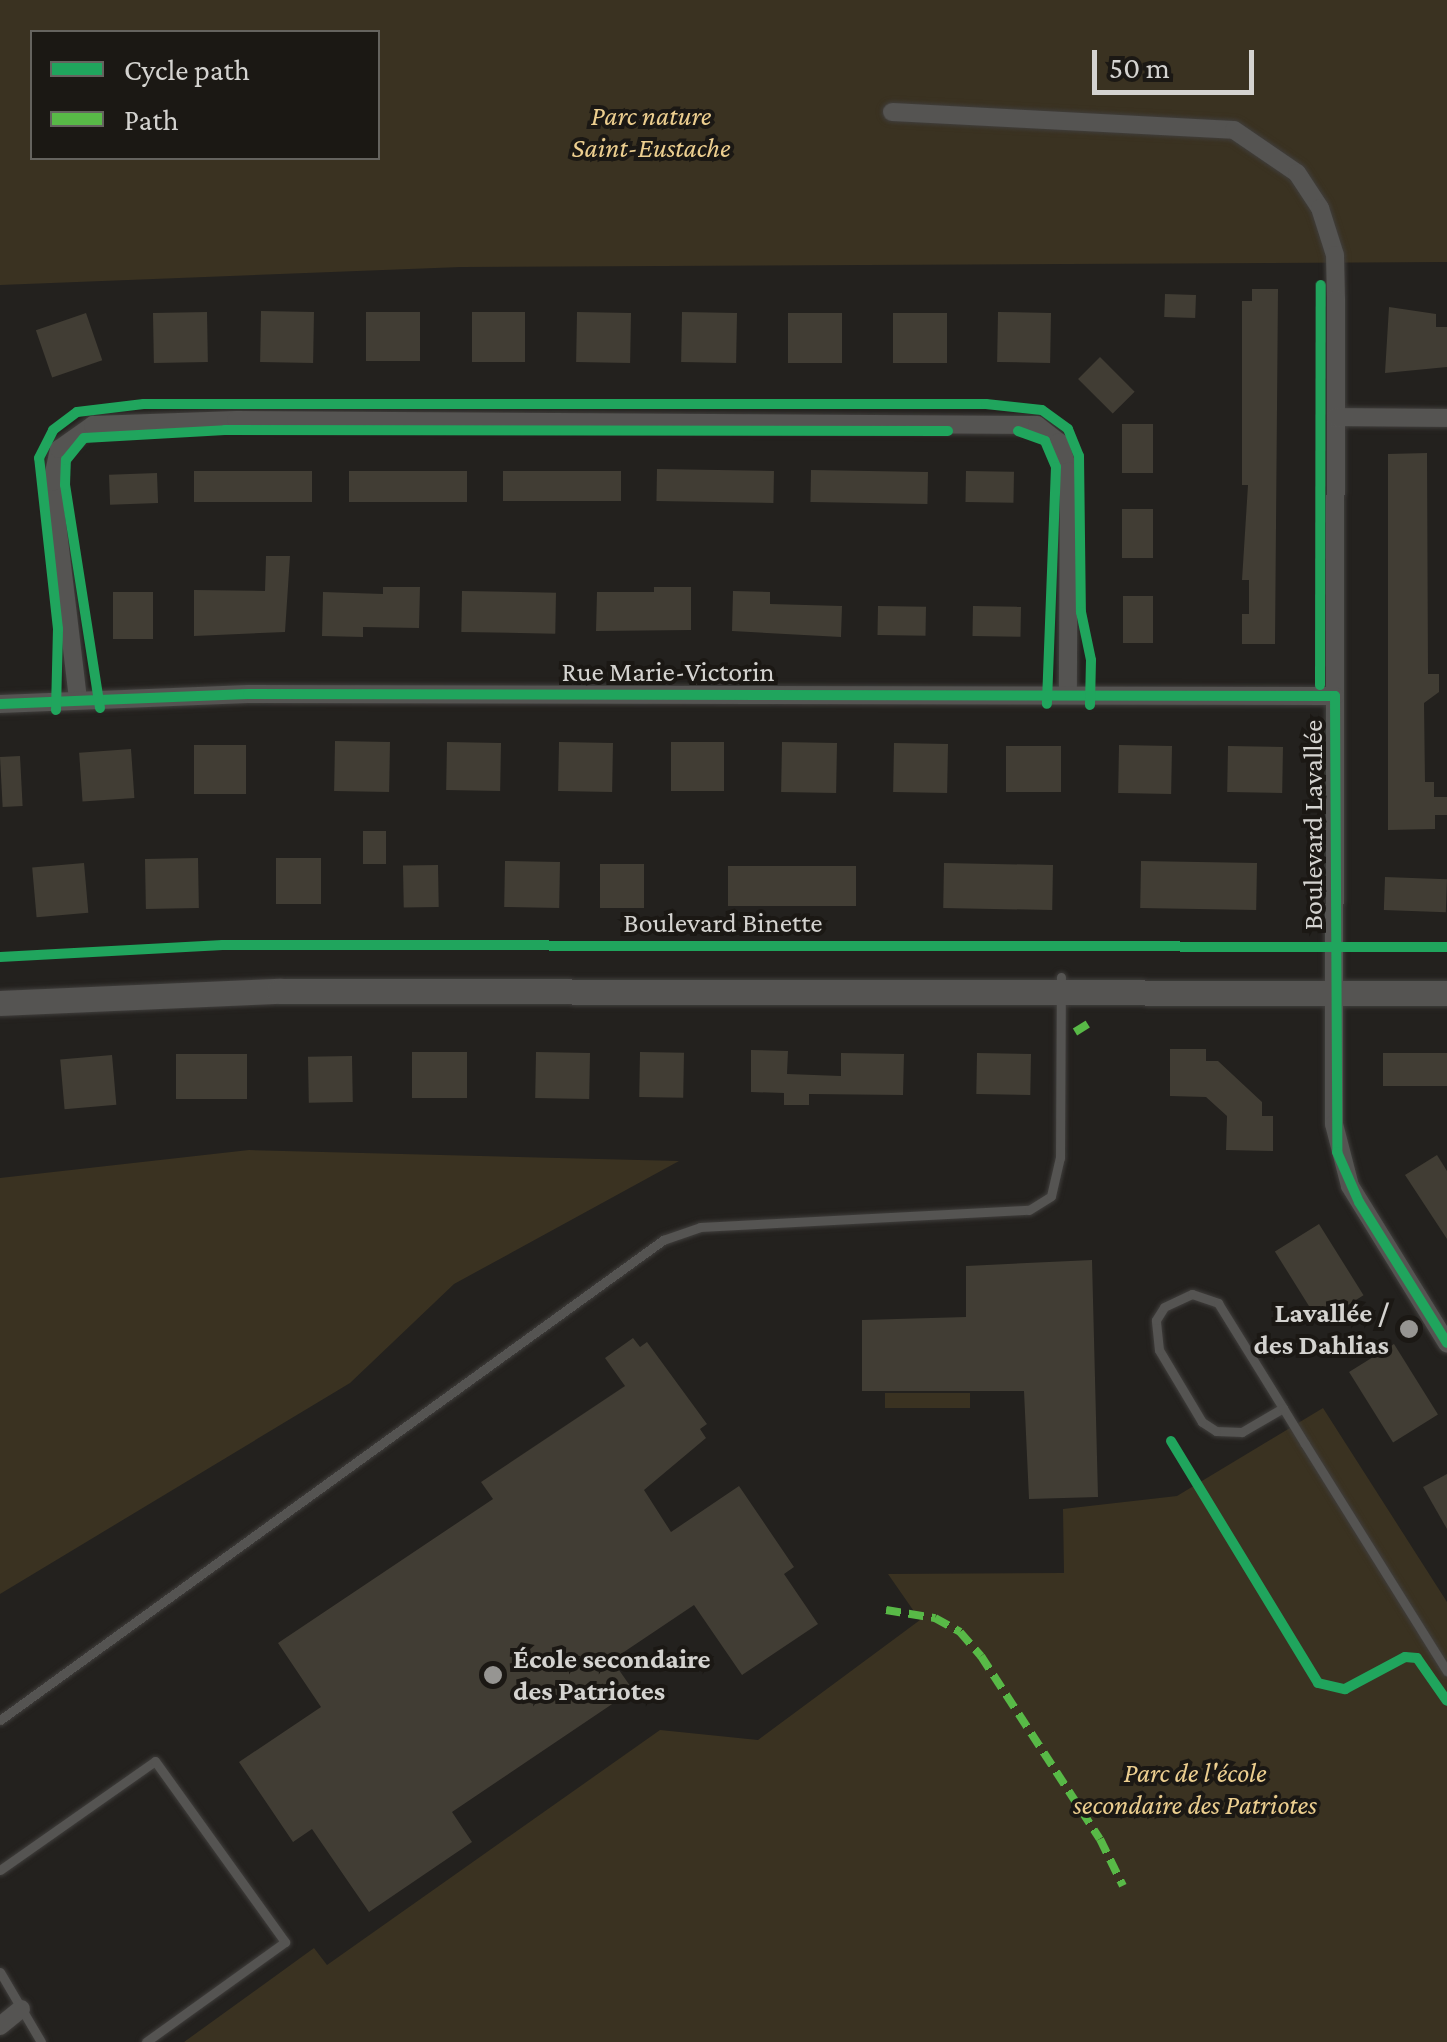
<!DOCTYPE html>
<html>
<head>
<meta charset="utf-8">
<style>
  body { margin:0 }
  #map { position:relative; width:1447px; height:2042px; overflow:hidden; background:#23211e; font-family:"Crimson Pro",serif }
  div>[style] { position:absolute }
  [style*='--x'] { left:calc(var(--x)*1px); top:calc(var(--y)*1px); width:calc(var(--w)*1px); rotate:calc(var(--a)*1deg) }
  .green>* { inset:0; background:#3a3221; transform-origin:0 0 }
  .building>* { inset:0; background:#413d34; transform-origin:0 0 }
  .roads { filter:drop-shadow(0 0 2px #403e3c) drop-shadow(0 0 2px #403e3c) }
  .lane>* { height:9px; margin:-4.5px; padding:0 4.5px; transform-origin:4.5px; border-radius:4.5px; background:#555452 }
  .street>* { height:18px; margin:-9px; padding:0 9px; transform-origin:9px; border-radius:9px; background:#555452 }
  .secondary>* { height:25px; margin:-12.5px; padding:0 12.5px; transform-origin:12.5px; border-radius:12.5px; background:#555452 }
  .quiet>* { height:8px; margin-top:-4px; transform-origin:0; background:repeating-linear-gradient(90deg,#58b947 0 15px,transparent 0 23px) }
  .cycleway>* { height:10px; margin:-5px; padding:0 5px; transform-origin:5px; border-radius:5px; background:#20a55d }
  .dots>* { width:28px; height:28px; translate:-50% -50%; box-sizing:border-box; border:5px solid #1b1814; border-radius:50% }
  span { translate:-50% -50%; white-space:nowrap; text-align:center; line-height:1.15; -webkit-text-stroke:8px #1b1814; paint-order:stroke }
  .park-label { font-size:28px; color:#ecce8f; font-style:italic }
  .street-label { font-size:28px; color:#d4d3d0 }
  .poi-label { font-size:28px; color:#d4d3d0; font-weight:700 }
  .right { translate:-100% -50%; text-align:right }
  .left { translate:0 -50%; text-align:left }
  .legend { position:absolute; left:30px; top:30px; width:350px; height:130px; box-sizing:border-box; background:#1b1814; border:2px solid #65635f; margin:0; padding:12px 18px; list-style:none; font-size:30px; color:#d4d3d0 }
  .legend li { display:flex; align-items:center; gap:20px; height:50px }
  .legend b { width:50px; border:2px solid #65635f }
  .scale { position:absolute; left:1092px; top:50px; width:162px; height:45px; box-sizing:border-box; border:5px solid #d4d3d0; border-top:0; padding-left:12px; font-size:30px; line-height:35px; white-space:nowrap; color:#d4d3d0; -webkit-text-stroke:8px #1b1814; paint-order:stroke }
</style>
</head>
<body>
<div id="map">
  <div class="green">
    <div style="clip-path:polygon(evenodd,0 0,1447px 0,1447px 262px,461px 267px,0 285px,0 0,32px 32px,378px 32px,378px 158px,32px 158px,32px 32px)"></div>
    <div style="clip-path:polygon(249px 1150px,679px 1161px,454px 1284px,350px 1383px,0 1594px,0 1178px)"></div>
    <div style="left:885px;top:1393px;width:85px;height:15px"></div>
    <div style="clip-path:polygon(1323px 1408px,1447px 1602px,1447px 2042px,184px 2042px,314px 1948px,327px 1965px,660px 1730px,758px 1740px,920px 1620px,888px 1574px,1064px 1573px,1063px 1509px,1177px 1496px)"></div>
  </div>
  <div class="building">
    <div style="clip-path:polygon(1252px 289px,1278px 289px,1275px 644px,1242px 644px,1242px 614px,1249px 614px,1249px 580px,1242px 580px,1248px 485px,1242px 485px,1242px 301px,1252px 301px)"></div>
    <div style="left:1165px;top:294px;width:31px;height:23px;rotate:2deg"></div>
    <div style="clip-path:polygon(1389px 307px,1436px 314px,1436px 327px,1447px 327px,1447px 367px,1385px 373px)"></div>
    <div style="left:261px;top:311px;width:53px;height:51px;rotate:1deg"></div>
    <div style="left:207px;top:312px;width:50px;height:54px;rotate:89deg"></div>
    <div style="left:366px;top:312px;width:54px;height:49px"></div>
    <div style="left:472px;top:312px;width:53px;height:50px"></div>
    <div style="left:577px;top:312px;width:54px;height:50px;rotate:1deg"></div>
    <div style="left:682px;top:312px;width:55px;height:50px;rotate:1deg"></div>
    <div style="left:998px;top:312px;width:53px;height:50px;rotate:1deg"></div>
    <div style="left:86px;top:313px;width:50px;height:53px;rotate:71deg"></div>
    <div style="left:788px;top:313px;width:54px;height:50px"></div>
    <div style="left:893px;top:313px;width:54px;height:50px"></div>
    <div style="left:1100px;top:357px;width:49px;height:31px;rotate:45deg"></div>
    <div style="left:1122px;top:424px;width:31px;height:49px"></div>
    <div style="clip-path:polygon(1427px 453px,1428px 674px,1439px 674px,1439px 692px,1424px 703px,1425px 782px,1434px 782px,1434px 797px,1447px 797px,1447px 815px,1435px 815px,1435px 829px,1388px 830px,1388px 454px)"></div>
    <div style="left:657px;top:469px;width:117px;height:32px;rotate:1deg"></div>
    <div style="left:811px;top:470px;width:117px;height:32px;rotate:1deg"></div>
    <div style="left:312px;top:471px;width:31px;height:118px;rotate:90deg"></div>
    <div style="left:349px;top:471px;width:118px;height:31px"></div>
    <div style="left:503px;top:471px;width:118px;height:30px"></div>
    <div style="left:966px;top:471px;width:48px;height:31px;rotate:1deg"></div>
    <div style="left:157px;top:473px;width:30px;height:48px;rotate:88deg"></div>
    <div style="left:1122px;top:509px;width:31px;height:49px"></div>
    <div style="clip-path:polygon(266px 556px,290px 556px,285px 632px,194px 636px,194px 590px,265px 591px)"></div>
    <div style="clip-path:polygon(383px 587px,420px 587px,419px 628px,363px 627px,363px 637px,322px 636px,323px 592px,383px 594px)"></div>
    <div style="clip-path:polygon(654px 587px,691px 587px,691px 630px,596px 631px,597px 592px,654px 592px)"></div>
    <div style="left:462px;top:591px;width:94px;height:41px;rotate:1deg"></div>
    <div style="clip-path:polygon(733px 591px,770px 592px,770px 604px,842px 606px,841px 637px,732px 631px)"></div>
    <div style="left:113px;top:592px;width:40px;height:47px"></div>
    <div style="left:1123px;top:596px;width:30px;height:47px"></div>
    <div style="left:878px;top:606px;width:48px;height:29px;rotate:1deg"></div>
    <div style="left:973px;top:606px;width:48px;height:30px;rotate:1deg"></div>
    <div style="left:335px;top:741px;width:55px;height:50px;rotate:1deg"></div>
    <div style="left:447px;top:742px;width:54px;height:48px;rotate:1deg"></div>
    <div style="left:559px;top:742px;width:54px;height:49px;rotate:1deg"></div>
    <div style="left:671px;top:742px;width:53px;height:49px"></div>
    <div style="left:782px;top:742px;width:55px;height:50px;rotate:1deg"></div>
    <div style="left:894px;top:743px;width:54px;height:49px;rotate:1deg"></div>
    <div style="left:194px;top:745px;width:52px;height:49px"></div>
    <div style="left:1119px;top:745px;width:53px;height:48px;rotate:1deg"></div>
    <div style="left:1006px;top:746px;width:55px;height:46px"></div>
    <div style="left:1228px;top:746px;width:55px;height:46px;rotate:1deg"></div>
    <div style="left:131px;top:749px;width:49px;height:52px;rotate:86deg"></div>
    <div style="left:20px;top:756px;width:50px;height:20px;rotate:87deg"></div>
    <div style="left:386px;top:831px;width:33px;height:23px;rotate:90deg"></div>
    <div style="left:198px;top:858px;width:50px;height:53px;rotate:89deg"></div>
    <div style="left:276px;top:858px;width:45px;height:46px"></div>
    <div style="left:505px;top:861px;width:55px;height:46px;rotate:1deg"></div>
    <div style="left:84px;top:863px;width:50px;height:52px;rotate:85deg"></div>
    <div style="left:1257px;top:863px;width:47px;height:116px;rotate:91deg"></div>
    <div style="left:600px;top:864px;width:44px;height:44px"></div>
    <div style="left:438px;top:865px;width:42px;height:35px;rotate:89deg"></div>
    <div style="left:1053px;top:865px;width:45px;height:109px;rotate:91deg"></div>
    <div style="left:728px;top:866px;width:128px;height:40px"></div>
    <div style="left:1385px;top:877px;width:62px;height:33px;rotate:2deg"></div>
    <div style="clip-path:polygon(1170px 1049px,1206px 1049px,1206px 1061px,1218px 1061px,1262px 1102px,1262px 1116px,1273px 1116px,1273px 1151px,1226px 1150px,1227px 1116px,1206px 1097px,1170px 1096px)"></div>
    <div style="clip-path:polygon(751px 1050px,788px 1051px,787px 1074px,841px 1076px,841px 1053px,904px 1054px,903px 1095px,809px 1094px,809px 1105px,784px 1105px,784px 1093px,751px 1092px)"></div>
    <div style="left:412px;top:1052px;width:55px;height:46px"></div>
    <div style="left:536px;top:1052px;width:54px;height:46px;rotate:1deg"></div>
    <div style="left:640px;top:1052px;width:44px;height:45px;rotate:1deg"></div>
    <div style="left:977px;top:1053px;width:54px;height:41px;rotate:1deg"></div>
    <div style="left:1447px;top:1053px;width:33px;height:64px;rotate:90deg"></div>
    <div style="left:247px;top:1054px;width:45px;height:71px;rotate:90deg"></div>
    <div style="left:112px;top:1055px;width:50px;height:52px;rotate:85deg"></div>
    <div style="left:352px;top:1056px;width:46px;height:44px;rotate:89deg"></div>
    <div style="clip-path:polygon(1437px 1155px,1447px 1171px,1447px 1239px,1405px 1175px)"></div>
    <div style="left:1319px;top:1224px;width:84px;height:52px;rotate:58deg"></div>
    <div style="clip-path:polygon(1092px 1260px,1098px 1497px,1029px 1499px,1024px 1391px,862px 1391px,862px 1320px,966px 1317px,966px 1266px)"></div>
    <div style="clip-path:polygon(633px 1338px,640px 1347px,647px 1342px,707px 1424px,700px 1429px,706px 1438px,644px 1490px,671px 1532px,739px 1486px,794px 1567px,784px 1574px,818px 1624px,742px 1675px,694px 1605px,612px 1660px,633px 1690px,452px 1812px,472px 1842px,369px 1912px,312px 1829px,293px 1842px,239px 1762px,321px 1707px,278px 1643px,493px 1499px,481px 1482px,625px 1386px,605px 1358px)"></div>
    <div style="left:1394px;top:1344px;width:83px;height:53px;rotate:58deg"></div>
    <div style="clip-path:polygon(1447px 1474px,1447px 1529px,1423px 1487px)"></div>
  </div>
  <div class="roads">
    <div class="lane">
      <div style="--x:1283;--y:1408;--w:48;--a:149.7"></div>
      <div style="--x:1242;--y:1432;--w:26;--a:-178"></div>
      <div style="--x:1216;--y:1431;--w:17;--a:-147"></div>
      <div style="--x:1202;--y:1422;--w:84;--a:-120.8"></div>
      <div style="--x:1159;--y:1350;--w:30;--a:-96"></div>
      <div style="--x:1156;--y:1320;--w:15;--a:-58"></div>
      <div style="--x:1164;--y:1307;--w:31;--a:-25"></div>
      <div style="--x:1192;--y:1294;--w:28;--a:19"></div>
      <div style="--x:1218;--y:1303;--w:123;--a:58.2"></div>
      <div style="--x:1283;--y:1408;--w:42;--a:58.6"></div>
      <div style="--x:1305;--y:1444;--w:268;--a:58"></div>
      <div style="--x:0;--y:1720;--w:819;--a:-35.9"></div>
      <div style="--x:663;--y:1240;--w:39;--a:-19"></div>
      <div style="--x:700;--y:1227;--w:329;--a:-3"></div>
      <div style="--x:1029;--y:1210;--w:26;--a:-32"></div>
      <div style="--x:1051;--y:1196;--w:39;--a:-77"></div>
      <div style="--x:1060;--y:1158;--w:181;--a:-89.7"></div>
      <div style="--x:0;--y:1870;--w:189;--a:-35.1"></div>
      <div style="--x:155;--y:1761;--w:223;--a:54.3"></div>
      <div style="--x:285;--y:1942;--w:171;--a:144.3"></div>
      <div style="--x:0;--y:1972;--w:81;--a:59.6"></div>
    </div>
    <div class="street">
      <div style="--x:892;--y:112;--w:342;--a:3"></div>
      <div style="--x:1234;--y:130;--w:76;--a:34.3"></div>
      <div style="--x:1297;--y:173;--w:42;--a:56.7"></div>
      <div style="--x:1320;--y:208;--w:49;--a:72.3"></div>
      <div style="--x:1335;--y:255;--w:44;--a:88.7"></div>
      <div style="--x:1336;--y:299;--w:825;--a:90.14"></div>
      <div style="--x:1334;--y:1124;--w:64;--a:75.5"></div>
      <div style="--x:1350;--y:1186;--w:185;--a:58.3"></div>
      <div style="--x:1336;--y:417;--w:111;--a:0.5"></div>
      <div style="--x:78;--y:699;--w:219;--a:-96.8"></div>
      <div style="--x:52;--y:482;--w:34;--a:-78"></div>
      <div style="--x:59;--y:449;--w:42;--a:-35.2"></div>
      <div style="--x:93;--y:425;--w:143;--a:-2"></div>
      <div style="--x:236;--y:420;--w:801;--a:0.36"></div>
      <div style="--x:1037;--y:425;--w:28;--a:38"></div>
      <div style="--x:1059;--y:442;--w:31;--a:71"></div>
      <div style="--x:1069;--y:471;--w:224;--a:90.3"></div>
      <div style="--x:0;--y:704;--w:248;--a:-2.3"></div>
      <div style="--x:248;--y:694;--w:1087;--a:0.11"></div>
      <div style="--x:0;--y:2026;--w:27;--a:-39"></div>
    </div>
    <div class="secondary">
      <div style="--x:0;--y:1003;--w:279;--a:-2.5"></div>
      <div style="--x:279;--y:991;--w:1168;--a:0.1"></div>
    </div>
  </div>
  <div class="quiet">
    <div style="--x:1075;--y:1032;--w:22;--a:-32"></div>
    <div style="--x:886;--y:1610;--w:50;--a:9.3"></div>
    <div style="--x:935;--y:1618;--w:29;--a:29"></div>
    <div style="--x:960;--y:1632;--w:32;--a:49"></div>
    <div style="--x:981;--y:1656;--w:218;--a:57"></div>
    <div style="--x:1100;--y:1839;--w:52;--a:63.9"></div>
  </div>
  <div class="cycleway">
    <div style="--x:1018;--y:431;--w:29;--a:20"></div>
    <div style="--x:1045;--y:441;--w:28;--a:67"></div>
    <div style="--x:1056;--y:467;--w:237;--a:92.2"></div>
    <div style="--x:1320;--y:685;--w:400;--a:-89.9"></div>
    <div style="--x:0;--y:704;--w:248;--a:-2.3"></div>
    <div style="--x:248;--y:694;--w:1087;--a:0.11"></div>
    <div style="--x:1335;--y:696;--w:456;--a:89.7"></div>
    <div style="--x:1337;--y:1152;--w:55;--a:66.3"></div>
    <div style="--x:1359;--y:1202;--w:166;--a:58"></div>
    <div style="--x:100;--y:708;--w:226;--a:-98.9"></div>
    <div style="--x:65;--y:485;--w:25;--a:-88"></div>
    <div style="--x:66;--y:460;--w:28;--a:-51"></div>
    <div style="--x:84;--y:438;--w:141;--a:-3.2"></div>
    <div style="--x:225;--y:430;--w:723;--a:0.08"></div>
    <div style="--x:56;--y:710;--w:81;--a:-88.6"></div>
    <div style="--x:58;--y:629;--w:172;--a:-96.3"></div>
    <div style="--x:39;--y:458;--w:31;--a:-63"></div>
    <div style="--x:53;--y:430;--w:30;--a:-37"></div>
    <div style="--x:77;--y:412;--w:67;--a:-6.8"></div>
    <div style="--x:144;--y:404;--w:842;--a:0"></div>
    <div style="--x:986;--y:404;--w:56;--a:6.1"></div>
    <div style="--x:1042;--y:410;--w:32;--a:36"></div>
    <div style="--x:1068;--y:429;--w:29;--a:68"></div>
    <div style="--x:1079;--y:456;--w:156;--a:89.3"></div>
    <div style="--x:1081;--y:612;--w:49;--a:78.2"></div>
    <div style="--x:1091;--y:660;--w:45;--a:91.3"></div>
    <div style="--x:0;--y:957;--w:223;--a:-3.1"></div>
    <div style="--x:223;--y:945;--w:1224;--a:0.09"></div>
    <div style="--x:1171;--y:1441;--w:283;--a:58.7"></div>
    <div style="--x:1318;--y:1683;--w:28;--a:13"></div>
    <div style="--x:1345;--y:1689;--w:68;--a:-28.1"></div>
    <div style="--x:1405;--y:1657;--w:12;--a:5"></div>
    <div style="--x:1417;--y:1658;--w:52;--a:55.1"></div>
  </div>
  <div class="dots">
    <div style="left:1409px;top:1329px;background:#969592"></div>
    <div style="left:493px;top:1675px;background:#969592"></div>
  </div>
  <div class="park-label">
    <span style="left:651px;top:132px">Parc nature<br>Saint-Eustache</span>
    <span style="left:1195px;top:1789px">Parc de l'école<br>secondaire des Patriotes</span>
  </div>
  <div class="street-label">
    <span style="left:668px;top:672px">Rue Marie-Victorin</span>
    <span style="left:1313px;top:825px;rotate:-90deg">Boulevard Lavallée</span>
    <span style="left:723px;top:923px">Boulevard Binette</span>
  </div>
  <div class="poi-label">
    <span class="right" style="left:1389px;top:1329px">Lavallée /<br>des Dahlias</span>
    <span class="left" style="left:513px;top:1675px">École secondaire<br>des Patriotes</span>
  </div>
  <ul class="legend">
  <li><b style="height:12px;background:#20a55d"></b>Cycle path</li>
  <li><b style="height:12px;background:#58b947"></b>Path</li>
  </ul>
  <div class="scale">50 m</div>
</div>
</body>
</html>
